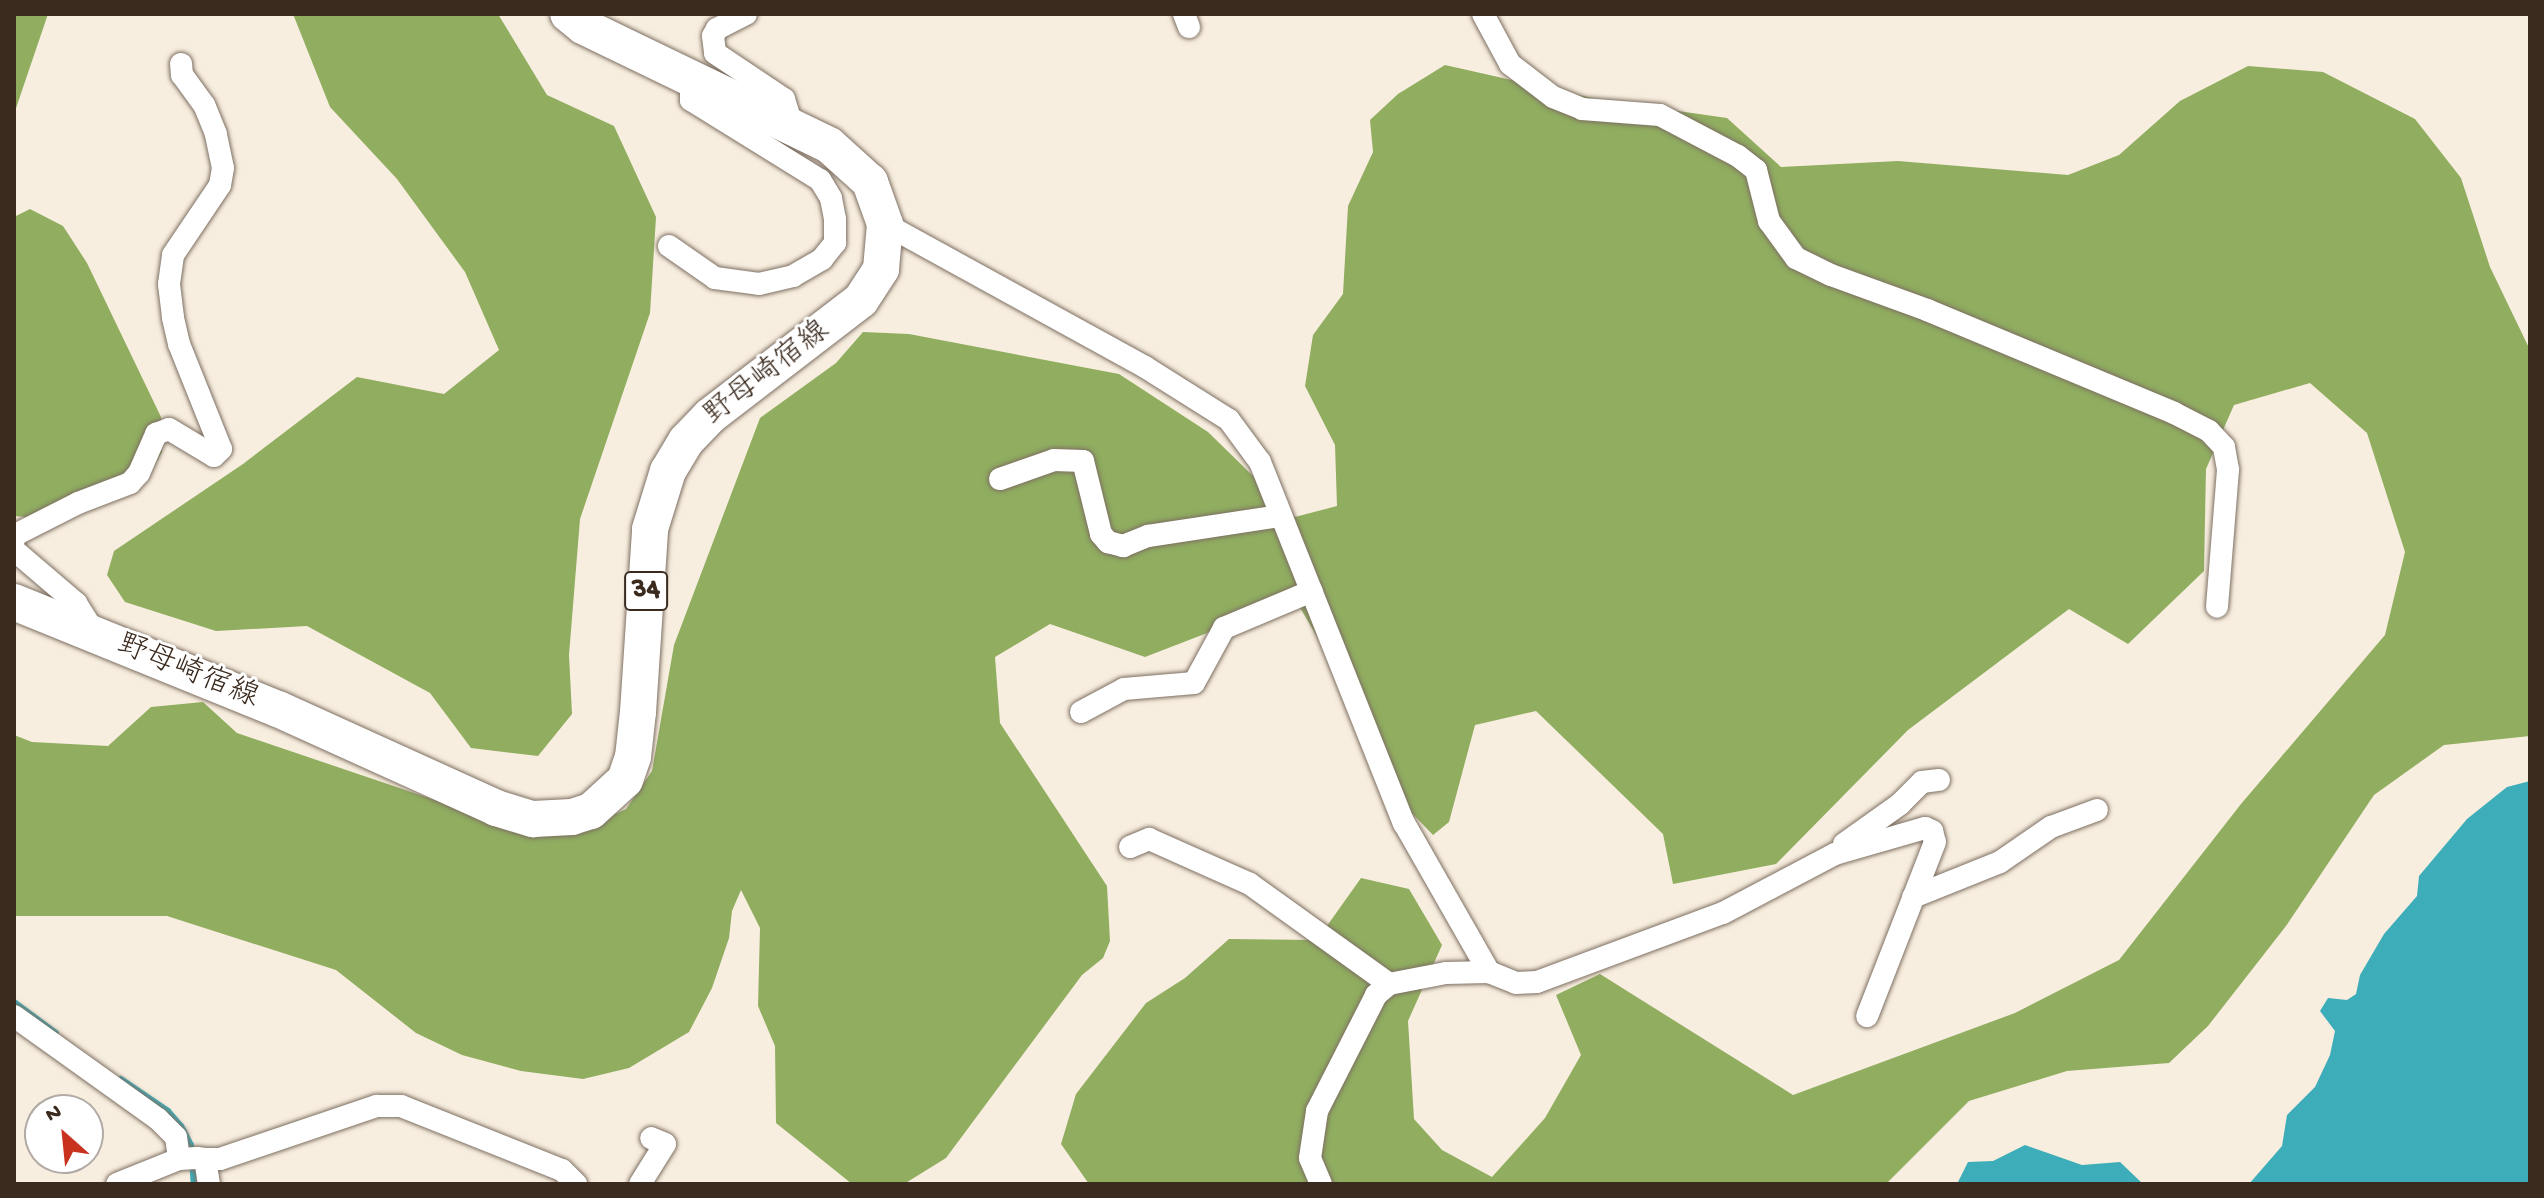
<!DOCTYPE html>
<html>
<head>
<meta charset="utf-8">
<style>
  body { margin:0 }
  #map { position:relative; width:2544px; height:1198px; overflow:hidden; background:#f8eedf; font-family:"Gochi Hand","Klee One",sans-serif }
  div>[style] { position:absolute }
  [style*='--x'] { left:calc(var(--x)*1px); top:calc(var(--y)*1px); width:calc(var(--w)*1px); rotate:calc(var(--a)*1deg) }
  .forest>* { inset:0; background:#90ad60 }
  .water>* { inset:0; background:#3dadb9 }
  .stream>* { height:6px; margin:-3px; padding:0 3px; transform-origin:3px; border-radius:3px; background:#3dadb9 }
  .roads { filter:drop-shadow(0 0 2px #7d6f62) drop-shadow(0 0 2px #7d6f62) }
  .minor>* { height:22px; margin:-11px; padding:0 11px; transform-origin:11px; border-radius:11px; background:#fff }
  .primary>* { height:36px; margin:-18px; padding:0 18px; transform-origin:18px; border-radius:18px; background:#fff }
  span { translate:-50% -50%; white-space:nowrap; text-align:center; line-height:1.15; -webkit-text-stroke:6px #fff; paint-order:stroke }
  .shield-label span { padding:2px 6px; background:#fff; border:2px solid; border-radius:6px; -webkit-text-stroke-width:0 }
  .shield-label { font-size:28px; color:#3b2a1e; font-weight:700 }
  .street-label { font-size:30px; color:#3b2a1e }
  .frame { position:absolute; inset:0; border:16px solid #3b2a1e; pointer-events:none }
  .north { position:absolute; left:24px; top:1094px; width:80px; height:80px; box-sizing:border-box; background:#fff; border:2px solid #b1aaa5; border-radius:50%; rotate:333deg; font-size:22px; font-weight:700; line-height:32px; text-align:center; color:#3b2a1e }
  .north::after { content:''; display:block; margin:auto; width:28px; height:36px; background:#c8321e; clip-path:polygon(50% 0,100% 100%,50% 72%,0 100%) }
</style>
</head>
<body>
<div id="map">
  <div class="forest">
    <div style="clip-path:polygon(14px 14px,48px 14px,14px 114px)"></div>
    <div style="clip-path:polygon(293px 14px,498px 14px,547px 95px,614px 126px,656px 217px,650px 313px,580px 519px,569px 655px,572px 714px,538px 756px,471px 748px,430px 693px,307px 626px,216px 631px,125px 602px,107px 575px,114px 551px,243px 464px,357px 377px,444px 394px,499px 350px,465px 272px,397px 179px,330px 107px)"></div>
    <div style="clip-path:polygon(1445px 65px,1601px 100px,1727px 118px,1781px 167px,1898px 161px,2068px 175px,2119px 155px,2180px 101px,2248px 66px,2323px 72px,2415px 119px,2461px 178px,2490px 267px,2530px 350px,2530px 736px,2444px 745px,2374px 795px,2286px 926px,2208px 1026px,2169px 1063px,2067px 1071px,1969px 1101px,1886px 1184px,1089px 1184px,1061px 1144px,1076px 1094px,1146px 1003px,1185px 978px,1229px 939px,1317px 940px,1361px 878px,1409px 889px,1442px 945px,1408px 1021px,1414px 1119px,1442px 1150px,1492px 1177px,1545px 1118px,1581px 1055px,1556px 995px,1600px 974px,1793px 1095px,2015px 1013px,2119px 960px,2241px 804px,2385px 635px,2405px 552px,2367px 433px,2310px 383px,2234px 405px,2206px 469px,2204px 571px,2128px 644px,2069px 609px,1908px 730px,1776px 864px,1673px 884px,1663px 834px,1536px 711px,1475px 725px,1449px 822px,1433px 835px,1403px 804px,1383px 750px,1295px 599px,1145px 657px,1050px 624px,995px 657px,1000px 723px,1107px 886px,1110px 941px,1103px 958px,1082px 975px,946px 1158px,904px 1184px,852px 1184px,776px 1123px,775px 1046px,758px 1006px,760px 928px,741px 890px,732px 911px,729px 938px,712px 988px,689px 1032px,629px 1068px,583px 1079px,521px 1071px,462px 1055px,416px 1033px,336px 970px,167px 916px,14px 916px,14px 735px,32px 742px,108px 746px,151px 707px,203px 702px,237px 733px,494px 820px,577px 832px,626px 809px,652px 771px,674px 645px,760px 418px,836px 363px,863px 332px,909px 334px,1119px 374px,1208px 432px,1295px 517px,1337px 506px,1335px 445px,1305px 386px,1313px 335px,1343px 294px,1348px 206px,1373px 152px,1370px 120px,1398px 94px)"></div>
    <div style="clip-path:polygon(30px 209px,63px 226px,87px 263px,161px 417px,162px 452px,149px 475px,49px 519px,14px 516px,14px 217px)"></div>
  </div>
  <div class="water">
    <div style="clip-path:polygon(2530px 781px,2530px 1184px,2249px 1184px,2282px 1146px,2287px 1115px,2315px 1087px,2330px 1055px,2335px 1031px,2320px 1011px,2328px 998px,2347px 1000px,2356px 994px,2360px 975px,2384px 934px,2417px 896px,2419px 876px,2467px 819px,2507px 787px)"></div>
    <div style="clip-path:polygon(2025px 1145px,2082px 1165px,2120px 1162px,2143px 1184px,1957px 1184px,1968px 1162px,1993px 1161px)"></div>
  </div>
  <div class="stream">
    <div style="--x:14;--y:1002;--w:52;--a:36.4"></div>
    <div style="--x:121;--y:1079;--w:57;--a:34.2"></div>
    <div style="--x:168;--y:1111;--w:20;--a:49"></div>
    <div style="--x:181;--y:1126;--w:21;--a:62"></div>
    <div style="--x:191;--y:1145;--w:39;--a:86"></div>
  </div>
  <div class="roads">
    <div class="minor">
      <div style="--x:746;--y:14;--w:33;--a:153"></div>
      <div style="--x:717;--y:29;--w:8;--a:120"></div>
      <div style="--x:713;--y:36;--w:17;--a:83"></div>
      <div style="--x:715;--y:53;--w:83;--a:33.7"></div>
      <div style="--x:784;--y:99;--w:30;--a:73"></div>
      <div style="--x:1184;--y:14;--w:14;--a:69"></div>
      <div style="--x:1483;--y:14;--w:57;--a:61.6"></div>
      <div style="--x:1510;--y:64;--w:54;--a:37.5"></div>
      <div style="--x:1553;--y:97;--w:31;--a:22"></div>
      <div style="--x:1582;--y:109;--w:78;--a:4.4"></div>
      <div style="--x:1660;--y:115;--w:88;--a:27.7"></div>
      <div style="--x:1738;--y:156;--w:23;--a:38"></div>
      <div style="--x:1756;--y:170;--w:53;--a:75.7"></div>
      <div style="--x:1769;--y:221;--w:46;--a:53.9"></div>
      <div style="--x:1796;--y:258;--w:39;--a:26"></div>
      <div style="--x:1831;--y:275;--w:102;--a:20"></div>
      <div style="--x:1927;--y:310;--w:268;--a:22.6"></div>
      <div style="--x:2174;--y:413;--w:39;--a:27"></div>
      <div style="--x:2209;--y:431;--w:22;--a:47"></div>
      <div style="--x:2224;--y:447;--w:23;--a:80"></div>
      <div style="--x:2228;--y:470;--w:137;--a:94.6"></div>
      <div style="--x:885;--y:224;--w:297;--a:28.8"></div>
      <div style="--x:1145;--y:367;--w:99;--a:32.2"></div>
      <div style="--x:1229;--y:420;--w:52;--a:53.6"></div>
      <div style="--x:1260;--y:462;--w:389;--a:68.3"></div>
      <div style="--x:1404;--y:823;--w:172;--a:60.3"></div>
      <div style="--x:669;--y:246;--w:56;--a:34.8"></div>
      <div style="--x:715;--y:278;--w:44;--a:7.8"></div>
      <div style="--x:759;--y:284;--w:35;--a:-13"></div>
      <div style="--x:793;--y:276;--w:34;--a:-30"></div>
      <div style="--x:822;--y:259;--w:21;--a:-51"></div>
      <div style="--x:835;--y:243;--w:24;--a:-90"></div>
      <div style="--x:835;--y:219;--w:21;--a:-101"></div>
      <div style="--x:831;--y:198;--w:21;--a:-121"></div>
      <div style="--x:820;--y:180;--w:152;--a:-148.2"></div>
      <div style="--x:691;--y:100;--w:22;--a:-90"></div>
      <div style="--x:1000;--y:479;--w:57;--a:-19.4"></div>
      <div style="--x:1054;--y:460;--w:29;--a:2"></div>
      <div style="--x:1083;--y:461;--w:75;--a:76.1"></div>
      <div style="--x:1101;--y:534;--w:11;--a:49"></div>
      <div style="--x:1108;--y:542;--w:16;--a:15"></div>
      <div style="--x:1123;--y:546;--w:27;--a:-22"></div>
      <div style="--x:1148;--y:536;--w:134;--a:-8.6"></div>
      <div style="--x:14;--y:539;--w:6;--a:-59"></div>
      <div style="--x:17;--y:534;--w:68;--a:-26.9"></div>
      <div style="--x:78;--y:503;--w:56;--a:-21"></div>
      <div style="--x:130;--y:483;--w:13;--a:-48"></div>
      <div style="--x:139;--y:473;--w:43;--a:-66.4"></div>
      <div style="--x:156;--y:434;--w:14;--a:-21"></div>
      <div style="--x:169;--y:429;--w:52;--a:31"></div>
      <div style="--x:214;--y:456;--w:10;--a:-45"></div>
      <div style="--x:221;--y:449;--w:113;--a:-111.8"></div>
      <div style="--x:179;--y:344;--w:28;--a:-103"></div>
      <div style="--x:173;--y:317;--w:33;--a:-97"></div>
      <div style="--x:169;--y:284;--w:29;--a:-82"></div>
      <div style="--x:173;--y:255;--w:84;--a:-56.1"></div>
      <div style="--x:220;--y:185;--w:17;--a:-80"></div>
      <div style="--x:223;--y:168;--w:35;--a:-102"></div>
      <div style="--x:216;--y:134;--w:31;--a:-112"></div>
      <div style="--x:204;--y:105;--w:37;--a:-126"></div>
      <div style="--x:182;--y:75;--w:11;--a:-95"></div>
      <div style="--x:14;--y:550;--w:82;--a:40.5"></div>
      <div style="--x:76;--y:603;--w:34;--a:58"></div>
      <div style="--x:1081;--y:712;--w:49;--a:-28.1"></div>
      <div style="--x:1124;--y:689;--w:70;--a:-4.9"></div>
      <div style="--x:1194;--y:683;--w:63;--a:-61.4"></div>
      <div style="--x:1224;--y:628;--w:95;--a:-22.8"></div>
      <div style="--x:1844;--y:844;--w:69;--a:-35.5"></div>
      <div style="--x:1900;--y:804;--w:31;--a:-45"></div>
      <div style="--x:1922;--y:782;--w:17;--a:-7"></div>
      <div style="--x:1130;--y:847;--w:21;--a:-23"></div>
      <div style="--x:1149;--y:839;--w:111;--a:24"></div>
      <div style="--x:1250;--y:884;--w:171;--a:35.7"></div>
      <div style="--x:1913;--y:897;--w:94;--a:-21.9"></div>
      <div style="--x:2000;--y:862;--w:62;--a:-34.5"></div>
      <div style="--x:2051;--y:827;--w:49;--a:-20.3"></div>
      <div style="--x:14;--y:1016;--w:177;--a:35.6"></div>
      <div style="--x:158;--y:1119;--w:25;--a:45"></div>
      <div style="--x:176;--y:1137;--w:22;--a:82"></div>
      <div style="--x:205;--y:1159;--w:15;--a:0"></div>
      <div style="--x:220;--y:1159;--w:166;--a:-18.7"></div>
      <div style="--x:377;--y:1106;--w:24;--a:0"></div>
      <div style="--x:401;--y:1106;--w:173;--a:21.7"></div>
      <div style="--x:562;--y:1170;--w:20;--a:45"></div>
      <div style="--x:117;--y:1184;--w:67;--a:-22"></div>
      <div style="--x:179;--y:1159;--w:18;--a:-3"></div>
      <div style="--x:197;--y:1158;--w:8;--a:7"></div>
      <div style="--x:205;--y:1159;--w:25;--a:81"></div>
      <div style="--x:640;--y:1184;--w:47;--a:-58"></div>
      <div style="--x:665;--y:1144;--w:15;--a:-157"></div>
      <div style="--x:1321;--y:1184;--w:28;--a:-113"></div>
      <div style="--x:1310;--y:1158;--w:48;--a:-81.5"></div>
      <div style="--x:1317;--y:1111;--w:130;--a:-63"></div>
      <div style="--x:1376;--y:995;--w:17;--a:-40"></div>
      <div style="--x:1389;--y:984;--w:58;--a:-10.9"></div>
      <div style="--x:1446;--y:973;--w:43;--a:-1.3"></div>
      <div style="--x:1489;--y:972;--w:29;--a:22"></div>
      <div style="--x:1516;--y:983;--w:21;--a:-3"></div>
      <div style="--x:1537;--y:982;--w:198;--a:-20.4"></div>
      <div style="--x:1723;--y:913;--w:127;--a:-27.8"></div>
      <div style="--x:1835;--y:854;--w:94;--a:-16.1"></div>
      <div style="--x:1925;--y:828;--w:8;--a:23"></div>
      <div style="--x:1932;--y:831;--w:11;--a:75"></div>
      <div style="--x:1935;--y:842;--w:187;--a:111.3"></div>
    </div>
    <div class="primary">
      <div style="--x:14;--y:602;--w:285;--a:22.1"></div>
      <div style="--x:278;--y:709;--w:239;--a:24.4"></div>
      <div style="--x:496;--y:808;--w:39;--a:17"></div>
      <div style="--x:533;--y:819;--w:39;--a:-3"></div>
      <div style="--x:572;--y:817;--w:20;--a:-18"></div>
      <div style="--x:591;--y:811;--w:46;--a:-42.4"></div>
      <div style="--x:625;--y:780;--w:24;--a:-71"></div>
      <div style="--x:633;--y:757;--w:45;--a:-83.7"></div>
      <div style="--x:638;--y:712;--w:183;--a:-86.2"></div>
      <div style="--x:650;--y:529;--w:61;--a:-72.8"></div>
      <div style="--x:668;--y:471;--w:35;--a:-59"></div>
      <div style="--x:686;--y:441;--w:35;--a:-46"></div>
      <div style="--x:710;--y:416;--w:190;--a:-37.5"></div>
      <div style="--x:861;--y:300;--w:37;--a:-57"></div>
      <div style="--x:881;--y:269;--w:45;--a:-84.9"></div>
      <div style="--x:885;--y:224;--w:45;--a:-109.7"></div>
      <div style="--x:870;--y:182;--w:55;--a:-137.9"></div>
      <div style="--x:829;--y:145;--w:273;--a:-154.2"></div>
      <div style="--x:583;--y:26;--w:19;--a:-141"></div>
    </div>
  </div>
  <div class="shield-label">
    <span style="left:646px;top:591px">34</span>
  </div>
  <div class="street-label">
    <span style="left:768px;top:375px;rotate:-38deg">野母崎宿線</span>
    <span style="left:187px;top:673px;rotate:22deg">野母崎宿線</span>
  </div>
  <div class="frame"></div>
  <div class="north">N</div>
</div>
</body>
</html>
